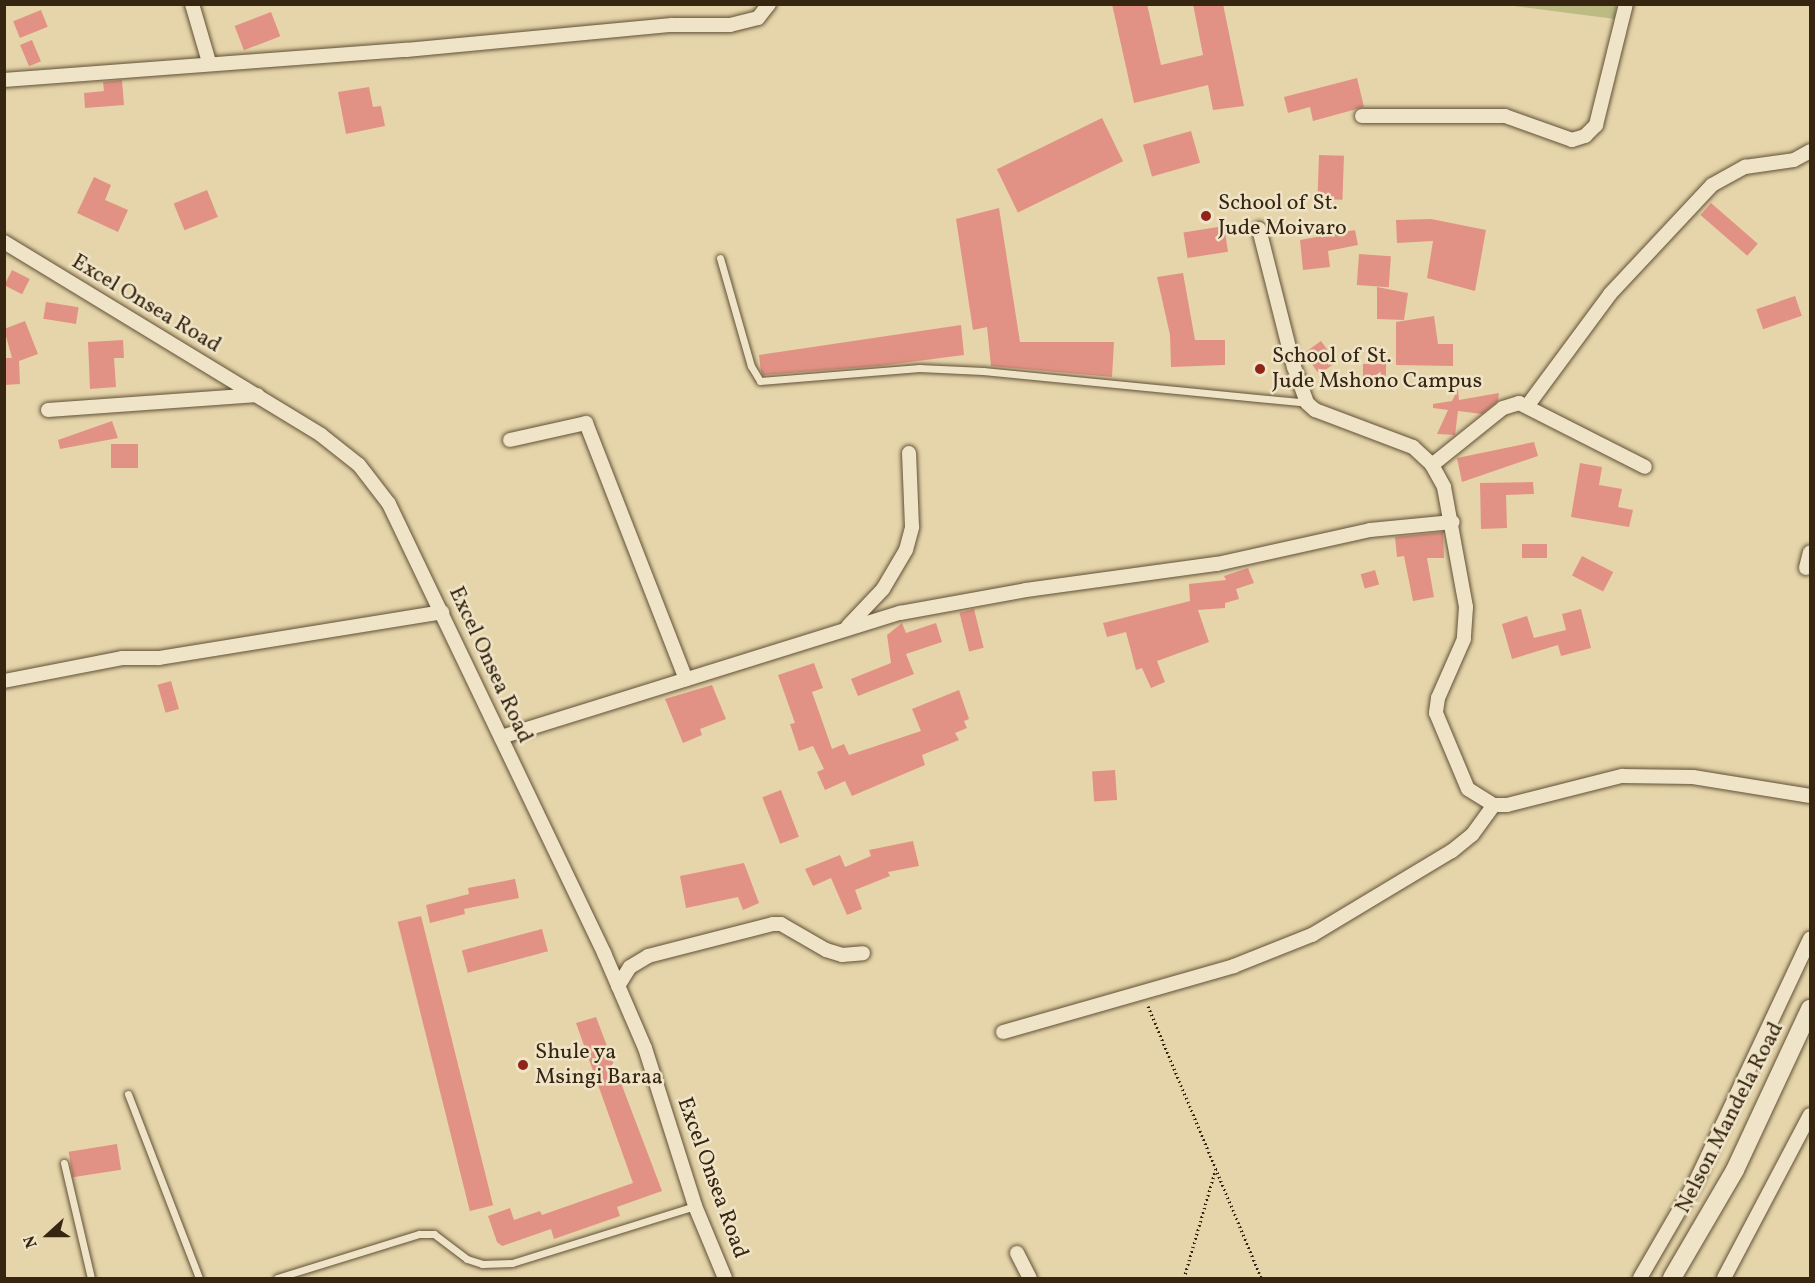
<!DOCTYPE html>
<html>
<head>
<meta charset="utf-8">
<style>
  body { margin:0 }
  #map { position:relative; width:1815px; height:1283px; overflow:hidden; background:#e6d5aa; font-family:Vollkorn,serif }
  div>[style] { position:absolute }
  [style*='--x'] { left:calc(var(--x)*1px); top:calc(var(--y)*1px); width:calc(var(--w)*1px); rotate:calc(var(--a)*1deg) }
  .green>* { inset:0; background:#bcbb84 }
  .building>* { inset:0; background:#e29284; transform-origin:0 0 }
  .path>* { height:3px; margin-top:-1.5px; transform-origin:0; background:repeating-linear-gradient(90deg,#352511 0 1.5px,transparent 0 4.5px) }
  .roads { filter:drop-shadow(0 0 2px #615137) drop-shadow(0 0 2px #615137) }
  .lane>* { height:7px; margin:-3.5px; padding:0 3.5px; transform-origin:3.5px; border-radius:3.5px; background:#efe4c8 }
  .street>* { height:14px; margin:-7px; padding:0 7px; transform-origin:7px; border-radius:7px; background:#efe4c8 }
  .secondary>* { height:18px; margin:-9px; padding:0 9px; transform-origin:9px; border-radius:9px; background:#efe4c8 }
  .dots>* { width:16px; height:16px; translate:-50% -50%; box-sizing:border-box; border:3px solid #efe4c8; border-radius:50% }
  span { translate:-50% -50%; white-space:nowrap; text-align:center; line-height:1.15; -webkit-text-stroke:5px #efe4c8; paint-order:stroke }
  .poi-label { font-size:22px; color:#352511 }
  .left { translate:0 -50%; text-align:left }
  .street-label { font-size:22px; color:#352511 }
  .frame { position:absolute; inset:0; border:6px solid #352511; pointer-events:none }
  .north { position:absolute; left:18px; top:1205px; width:60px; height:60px; -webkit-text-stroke:4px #efe4c8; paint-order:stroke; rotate:249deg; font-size:16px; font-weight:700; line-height:24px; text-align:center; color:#352511 }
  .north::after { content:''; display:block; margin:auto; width:21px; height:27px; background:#352511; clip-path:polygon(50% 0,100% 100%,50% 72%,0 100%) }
</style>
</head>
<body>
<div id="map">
  <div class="green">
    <div style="clip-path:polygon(1506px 5px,1616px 5px,1615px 19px)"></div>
  </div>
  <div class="building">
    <div style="clip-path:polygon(1112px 4px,1147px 4px,1161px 65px,1203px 55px,1193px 4px,1223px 4px,1244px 106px,1213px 110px,1208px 85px,1134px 103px)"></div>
    <div style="left:41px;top:10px;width:18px;height:30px;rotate:68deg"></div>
    <div style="left:271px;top:12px;width:26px;height:39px;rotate:69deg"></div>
    <div style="left:32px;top:40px;width:23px;height:13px;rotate:67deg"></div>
    <div style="clip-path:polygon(1357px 78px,1364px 107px,1313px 121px,1310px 107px,1288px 113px,1284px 97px)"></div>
    <div style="clip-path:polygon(122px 80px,124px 105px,85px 108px,84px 93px,104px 91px,103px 82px)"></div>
    <div style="clip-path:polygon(369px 87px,373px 107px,381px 106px,385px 126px,346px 134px,338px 92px)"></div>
    <div style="left:1102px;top:118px;width:48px;height:117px;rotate:64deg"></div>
    <div style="left:1191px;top:131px;width:33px;height:50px;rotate:74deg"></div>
    <div style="left:1319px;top:155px;width:25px;height:44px;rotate:2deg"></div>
    <div style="clip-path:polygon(94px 177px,111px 185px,105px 200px,128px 210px,118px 232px,77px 213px)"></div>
    <div style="left:207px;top:190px;width:29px;height:36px;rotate:68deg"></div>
    <div style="left:1711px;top:203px;width:62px;height:16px;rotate:41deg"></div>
    <div style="clip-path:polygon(999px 208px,1020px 342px,1114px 342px,1112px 377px,991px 366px,987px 327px,973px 330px,956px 219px)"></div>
    <div style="clip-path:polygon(1431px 219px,1486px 230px,1475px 291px,1427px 278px,1433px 241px,1397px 243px,1396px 220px)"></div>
    <div style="left:1224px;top:226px;width:26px;height:41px;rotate:81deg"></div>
    <div style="clip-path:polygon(1355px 230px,1358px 245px,1328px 251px,1330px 267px,1303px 270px,1300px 240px)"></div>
    <div style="left:1359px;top:254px;width:32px;height:31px;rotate:4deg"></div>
    <div style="left:12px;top:270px;width:20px;height:17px;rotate:27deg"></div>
    <div style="clip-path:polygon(1183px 273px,1195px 340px,1225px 340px,1225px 365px,1171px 367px,1170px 335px,1157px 277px)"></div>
    <div style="clip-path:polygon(1377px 287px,1408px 293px,1404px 320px,1377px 319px)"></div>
    <div style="left:1795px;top:296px;width:21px;height:41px;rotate:71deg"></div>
    <div style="left:46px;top:302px;width:33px;height:17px;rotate:9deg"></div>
    <div style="clip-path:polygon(1434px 316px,1438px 344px,1453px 344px,1453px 366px,1396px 365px,1396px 322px)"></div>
    <div style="clip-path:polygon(25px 321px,38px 354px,19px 361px,20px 384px,4px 385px,4px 358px,12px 358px,4px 329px)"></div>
    <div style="clip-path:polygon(961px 325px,964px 355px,879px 366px,763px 375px,761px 372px,759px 355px)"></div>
    <div style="clip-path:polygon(123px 340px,124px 358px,114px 358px,116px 387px,90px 389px,88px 342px)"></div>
    <div style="left:1321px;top:341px;width:26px;height:21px;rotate:54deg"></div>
    <div style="left:1363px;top:364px;width:23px;height:21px"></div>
    <div style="clip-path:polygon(1458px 389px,1459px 400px,1499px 393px,1498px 401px,1482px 414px,1458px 411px,1455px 435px,1437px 434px,1448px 410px,1433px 408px,1433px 404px,1452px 401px)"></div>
    <div style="clip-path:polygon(112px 421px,118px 438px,60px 449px,58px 440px)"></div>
    <div style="clip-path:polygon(1534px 442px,1538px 456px,1462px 482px,1457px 458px)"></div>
    <div style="left:111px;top:444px;width:27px;height:24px"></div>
    <div style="clip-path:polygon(1580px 463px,1602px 467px,1599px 485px,1622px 489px,1618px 507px,1633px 510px,1629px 527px,1571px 517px)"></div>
    <div style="clip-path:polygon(1533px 482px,1534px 494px,1506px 495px,1507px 528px,1481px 529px,1480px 483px)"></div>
    <div style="clip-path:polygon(1443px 532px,1444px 558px,1427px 558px,1434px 597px,1413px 601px,1404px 556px,1397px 557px,1395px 537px)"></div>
    <div style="left:1547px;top:544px;width:14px;height:25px;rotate:90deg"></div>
    <div style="left:1582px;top:556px;width:35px;height:22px;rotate:27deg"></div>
    <div style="clip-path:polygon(1248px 568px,1254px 583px,1236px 589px,1239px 599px,1225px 603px,1225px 608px,1198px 610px,1209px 642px,1157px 661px,1165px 682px,1151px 688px,1142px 668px,1136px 670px,1126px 632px,1107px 637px,1103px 623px,1190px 601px,1189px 584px,1226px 580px,1224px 576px)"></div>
    <div style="left:1375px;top:570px;width:15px;height:15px;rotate:74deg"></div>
    <div style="left:974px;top:609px;width:40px;height:15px;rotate:76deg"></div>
    <div style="clip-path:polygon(1581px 609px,1591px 648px,1561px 656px,1558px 645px,1512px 659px,1502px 624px,1527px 616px,1534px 638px,1566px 630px,1562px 614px)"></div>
    <div style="clip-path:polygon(902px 623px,906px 633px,936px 623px,942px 642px,906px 654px,914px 674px,858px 696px,851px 679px,891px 663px,887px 635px)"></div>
    <div style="clip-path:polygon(814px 663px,823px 688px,812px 692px,832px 749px,844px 744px,849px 755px,921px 731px,912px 709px,959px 690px,969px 719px,964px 721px,967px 728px,955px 733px,959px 740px,922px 755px,925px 765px,852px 796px,845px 781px,825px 790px,817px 772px,824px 769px,813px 746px,799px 751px,790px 724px,795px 723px,778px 675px)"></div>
    <div style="left:171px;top:681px;width:29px;height:14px;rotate:74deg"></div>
    <div style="clip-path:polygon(712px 685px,726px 719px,700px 729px,702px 735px,683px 743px,665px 699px)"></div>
    <div style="left:1115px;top:770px;width:30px;height:23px;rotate:86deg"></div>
    <div style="left:781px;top:790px;width:50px;height:20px;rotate:69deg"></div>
    <div style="clip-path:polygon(913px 841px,919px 866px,888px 872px,890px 876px,855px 890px,862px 909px,847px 915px,831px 878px,813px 886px,805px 869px,840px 855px,845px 867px,871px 856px,869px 850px)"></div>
    <div style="clip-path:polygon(744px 863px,759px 903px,743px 910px,738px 897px,686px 908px,680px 876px)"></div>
    <div style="clip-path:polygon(515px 879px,519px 898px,464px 909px,465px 914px,430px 923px,426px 905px,469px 894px,468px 888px)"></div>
    <div style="left:421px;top:916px;width:298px;height:24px;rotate:76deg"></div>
    <div style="left:542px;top:929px;width:23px;height:83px;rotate:75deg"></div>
    <div style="clip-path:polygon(596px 1017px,662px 1191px,617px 1207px,620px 1216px,554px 1239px,551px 1229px,502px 1246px,497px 1242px,488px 1216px,510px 1208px,514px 1220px,540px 1211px,542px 1215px,633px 1183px,576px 1023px)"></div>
    <div style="left:117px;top:1144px;width:26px;height:49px;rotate:81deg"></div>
  </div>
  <div class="path">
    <div style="--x:1148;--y:1006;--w:295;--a:67.4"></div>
    <div style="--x:1184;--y:1278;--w:115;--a:-73.8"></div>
  </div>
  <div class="roads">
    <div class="lane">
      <div style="--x:720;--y:258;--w:112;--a:74"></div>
      <div style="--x:751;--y:366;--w:17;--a:59"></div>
      <div style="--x:760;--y:381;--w:160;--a:-4.7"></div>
      <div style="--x:919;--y:368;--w:64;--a:2.7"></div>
      <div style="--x:983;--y:371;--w:326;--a:5.6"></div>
      <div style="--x:128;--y:1094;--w:197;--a:68.9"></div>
      <div style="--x:64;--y:1163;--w:118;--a:76.8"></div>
      <div style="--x:277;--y:1278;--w:149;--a:-17.2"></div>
      <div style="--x:419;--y:1234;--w:15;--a:0"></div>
      <div style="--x:434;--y:1234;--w:41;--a:37.1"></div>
      <div style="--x:467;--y:1259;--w:16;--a:18"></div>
      <div style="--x:482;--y:1264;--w:30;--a:-2"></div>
      <div style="--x:512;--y:1263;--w:192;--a:-17.3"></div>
    </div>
    <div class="street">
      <div style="--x:192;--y:4;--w:60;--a:73.7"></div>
      <div style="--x:4;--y:80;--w:403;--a:-4.3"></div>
      <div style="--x:406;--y:50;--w:267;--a:-5.4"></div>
      <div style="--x:672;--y:25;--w:58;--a:0"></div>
      <div style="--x:730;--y:25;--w:29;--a:-14"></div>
      <div style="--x:758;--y:18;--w:18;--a:-52"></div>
      <div style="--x:1362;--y:116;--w:143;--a:0"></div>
      <div style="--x:1505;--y:116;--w:71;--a:19.7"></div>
      <div style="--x:1572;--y:140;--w:14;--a:-17"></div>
      <div style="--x:1585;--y:136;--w:16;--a:-45"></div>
      <div style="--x:1596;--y:125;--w:125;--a:-76.1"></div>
      <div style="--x:1259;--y:229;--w:142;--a:75.8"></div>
      <div style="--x:1294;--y:367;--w:38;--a:70"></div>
      <div style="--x:1307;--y:403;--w:11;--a:41"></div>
      <div style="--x:1315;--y:410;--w:105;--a:20.7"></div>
      <div style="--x:1413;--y:447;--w:26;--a:43"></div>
      <div style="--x:1432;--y:465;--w:25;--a:61"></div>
      <div style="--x:1444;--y:487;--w:122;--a:79.6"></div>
      <div style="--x:1466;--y:607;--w:32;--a:94"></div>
      <div style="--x:1464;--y:639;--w:64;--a:113.8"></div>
      <div style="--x:1438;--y:698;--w:15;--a:98"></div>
      <div style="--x:1436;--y:713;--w:82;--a:67.2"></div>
      <div style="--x:1468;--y:789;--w:31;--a:32"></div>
      <div style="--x:1494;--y:805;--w:13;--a:0"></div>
      <div style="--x:1507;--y:805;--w:119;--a:-14.2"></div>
      <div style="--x:1622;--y:776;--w:71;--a:0.8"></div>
      <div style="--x:1693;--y:777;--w:119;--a:9.2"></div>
      <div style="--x:4;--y:242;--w:371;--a:31.3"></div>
      <div style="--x:321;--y:435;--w:48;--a:38.3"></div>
      <div style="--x:359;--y:465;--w:49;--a:52.4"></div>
      <div style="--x:389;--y:504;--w:498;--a:64.4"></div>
      <div style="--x:604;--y:953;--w:103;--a:66.7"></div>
      <div style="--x:645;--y:1048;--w:166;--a:72.4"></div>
      <div style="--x:695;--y:1206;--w:78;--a:67.4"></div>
      <div style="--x:1528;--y:405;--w:138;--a:-53.5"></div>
      <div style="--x:1610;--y:294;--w:149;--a:-46.9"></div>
      <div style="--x:1712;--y:185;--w:38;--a:-29"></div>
      <div style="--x:1745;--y:167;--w:49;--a:-8.1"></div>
      <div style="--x:1794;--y:160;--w:18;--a:-29"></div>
      <div style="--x:48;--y:410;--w:210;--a:-4.1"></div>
      <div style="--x:510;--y:440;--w:78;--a:-12.6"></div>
      <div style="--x:586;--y:423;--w:275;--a:68.7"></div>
      <div style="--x:1432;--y:465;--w:91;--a:-38.8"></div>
      <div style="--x:1503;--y:408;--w:17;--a:-17"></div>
      <div style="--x:1519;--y:403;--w:141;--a:26.9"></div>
      <div style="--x:1806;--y:568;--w:16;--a:-76"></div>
      <div style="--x:848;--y:626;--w:51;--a:-46.6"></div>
      <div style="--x:883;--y:589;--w:45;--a:-59.5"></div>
      <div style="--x:906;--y:550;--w:24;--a:-75"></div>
      <div style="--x:912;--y:527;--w:74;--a:-92.3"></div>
      <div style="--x:4;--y:681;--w:120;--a:-11"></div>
      <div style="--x:122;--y:658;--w:37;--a:0"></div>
      <div style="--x:159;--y:658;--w:287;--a:-9.2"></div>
      <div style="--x:501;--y:737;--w:418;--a:-17.3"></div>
      <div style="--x:900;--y:613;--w:128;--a:-10.3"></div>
      <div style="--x:1026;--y:590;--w:193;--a:-7.8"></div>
      <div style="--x:1217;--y:564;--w:157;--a:-12.5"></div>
      <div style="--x:1370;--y:530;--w:83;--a:-5.5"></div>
      <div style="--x:618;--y:986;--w:22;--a:-58"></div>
      <div style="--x:630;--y:967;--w:21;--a:-31"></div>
      <div style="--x:648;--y:956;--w:129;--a:-14.4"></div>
      <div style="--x:773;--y:924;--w:8;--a:0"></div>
      <div style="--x:781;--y:924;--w:52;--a:30"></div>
      <div style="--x:826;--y:950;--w:17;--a:17"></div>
      <div style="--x:842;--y:955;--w:21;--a:-5"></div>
      <div style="--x:1003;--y:1032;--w:240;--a:-15.9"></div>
      <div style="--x:1234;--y:966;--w:84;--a:-21.7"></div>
      <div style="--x:1312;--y:935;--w:163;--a:-31"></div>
      <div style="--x:1452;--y:851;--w:26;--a:-39"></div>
      <div style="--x:1472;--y:835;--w:37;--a:-54"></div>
      <div style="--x:1017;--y:1253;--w:28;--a:63"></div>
      <div style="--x:1640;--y:1278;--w:110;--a:-59.9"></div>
      <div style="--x:1695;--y:1183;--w:270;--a:-64.8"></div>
      <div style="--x:1724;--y:1278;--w:184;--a:-62.2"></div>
    </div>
    <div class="secondary">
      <div style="--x:1672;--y:1278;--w:125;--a:-59.7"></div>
      <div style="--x:1735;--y:1170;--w:178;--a:-65"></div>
    </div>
  </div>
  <div class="dots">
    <div style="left:1206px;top:216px;background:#8f2418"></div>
    <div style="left:1260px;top:369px;background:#8f2418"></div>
    <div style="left:523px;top:1065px;background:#8f2418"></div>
  </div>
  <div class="poi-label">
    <span class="left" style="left:1218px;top:216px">School of St.<br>Jude Moivaro</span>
    <span class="left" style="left:1272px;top:369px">School of St.<br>Jude Mshono Campus</span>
    <span class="left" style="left:535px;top:1065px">Shule ya<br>Msingi Baraa</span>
  </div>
  <div class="street-label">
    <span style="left:146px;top:304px;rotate:31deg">Excel Onsea Road</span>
    <span style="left:490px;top:665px;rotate:65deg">Excel Onsea Road</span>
    <span style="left:1730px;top:1118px;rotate:-63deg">Nelson Mandela Road</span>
    <span style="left:712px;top:1178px;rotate:70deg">Excel Onsea Road</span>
  </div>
  <div class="frame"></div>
  <div class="north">N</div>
</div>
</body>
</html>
